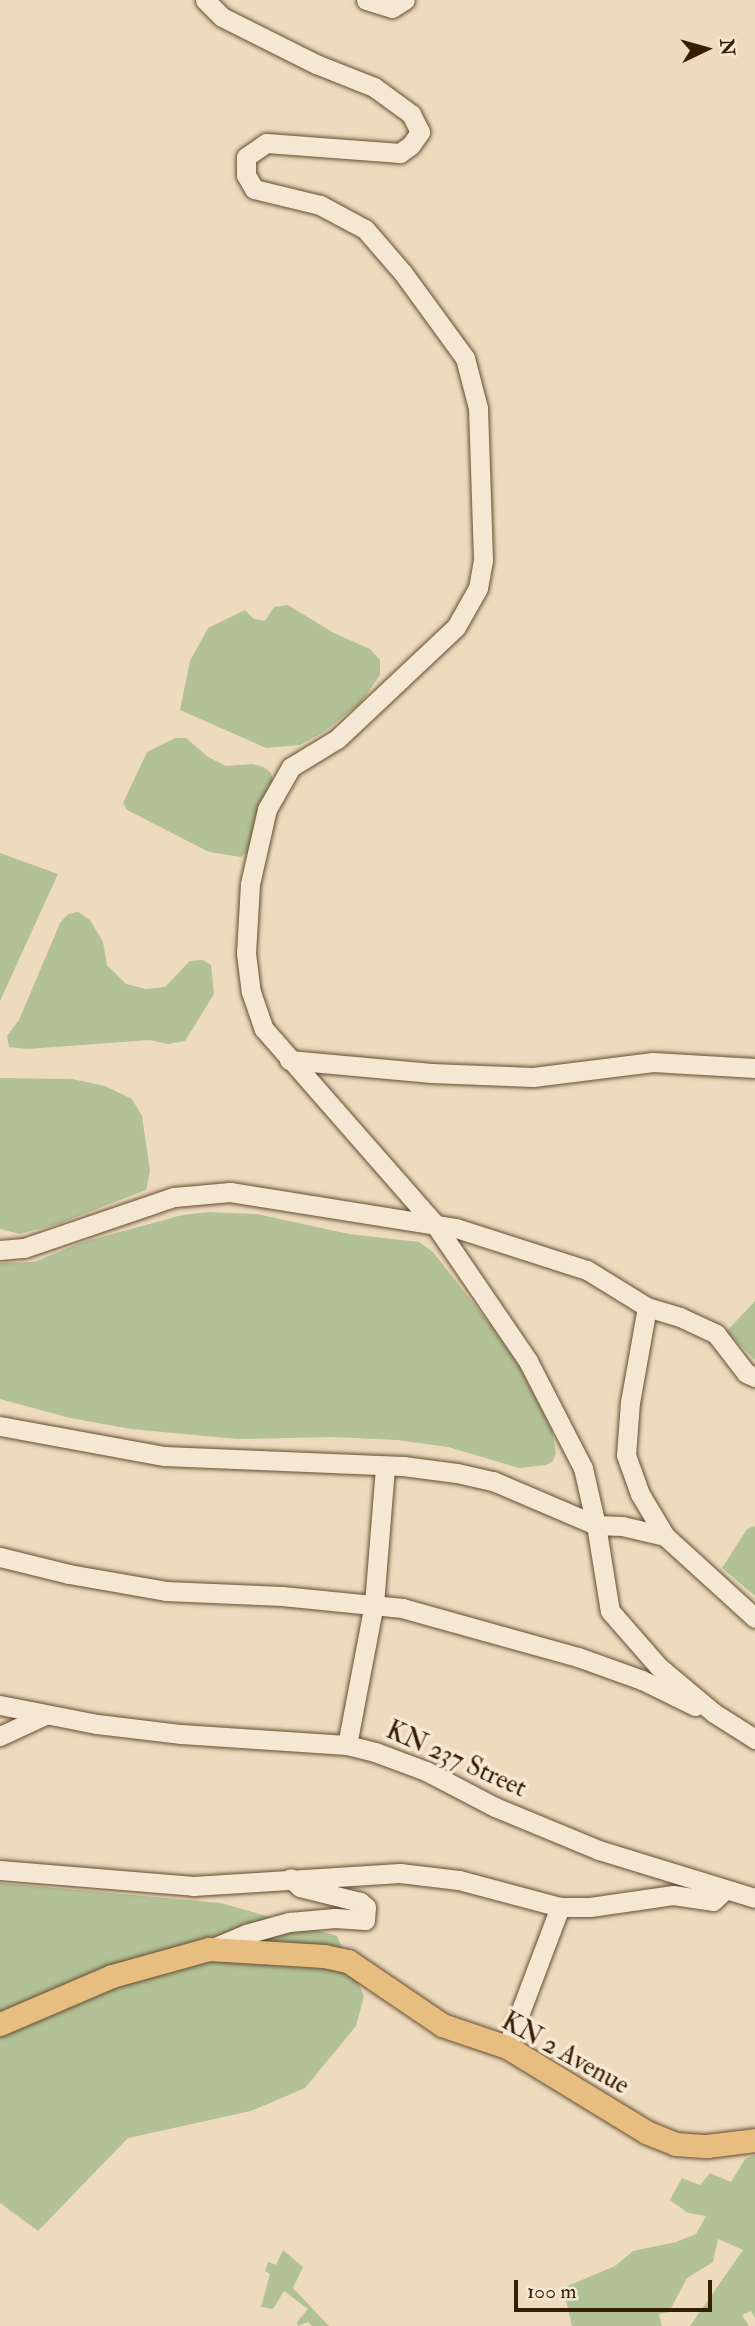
<!DOCTYPE html>
<html>
<head>
<meta charset="utf-8">
<style>
  body { margin:0 }
  #map { position:relative; width:755px; height:2326px; overflow:hidden; background:#eedbbe; font-family:"IM FELL Double Pica",serif }
  div>[style] { position:absolute }
  [style*='--x'] { left:calc(var(--x)*1px); top:calc(var(--y)*1px); width:calc(var(--w)*1px); rotate:calc(var(--a)*1deg) }
  .green>* { inset:0; background:#b3c196 }
  .roads { filter:drop-shadow(0 0 2px #644d32) drop-shadow(0 0 2px #644d32) }
  .minor>* { height:19px; margin:-9.5px; padding:0 9.5px; transform-origin:9.5px; border-radius:9.5px; background:#f4e8d5 }
  .major>* { height:23px; margin:-11.5px; padding:0 11.5px; transform-origin:11.5px; border-radius:11.5px; background:#e7be7f }
  span { translate:-50% -50%; white-space:nowrap; text-align:center; line-height:1.15; -webkit-text-stroke:7px #f4e8d5; paint-order:stroke }
  .street-label { font-size:26px; color:#361e03 }
  .north { position:absolute; left:671px; top:14px; width:70px; height:70px; -webkit-text-stroke:5px #f4e8d5; paint-order:stroke; rotate:85deg; font-size:19px; font-weight:700; line-height:28px; text-align:center; color:#361e03 }
  .north::after { content:''; display:block; margin:auto; width:24px; height:32px; background:#361e03; clip-path:polygon(50% 0,100% 100%,50% 72%,0 100%) }
  .scale { position:absolute; left:514px; top:2280px; width:198px; height:32px; box-sizing:border-box; border:4px solid #361e03; border-top:0; padding-left:9px; font-size:21px; line-height:24px; white-space:nowrap; color:#361e03; -webkit-text-stroke:5px #f4e8d5; paint-order:stroke }
</style>
</head>
<body>
<div id="map">
  <div class="green">
    <div style="clip-path:polygon(288px 605px,334px 633px,370px 649px,380px 660px,380px 675px,362px 701px,324px 732px,300px 745px,266px 748px,180px 710px,190px 661px,208px 628px,245px 610px,254px 619px,265px 621px,274px 607px)"></div>
    <div style="clip-path:polygon(175px 738px,186px 738px,208px 757px,226px 766px,252px 764px,264px 767px,271px 773px,273px 782px,254px 848px,241px 857px,209px 852px,127px 810px,123px 803px,147px 752px)"></div>
    <div style="clip-path:polygon(0 853px,58px 874px,0 1001px)"></div>
    <div style="clip-path:polygon(78px 912px,90px 920px,103px 942px,107px 965px,126px 984px,146px 989px,165px 987px,190px 961px,203px 960px,211px 965px,214px 994px,185px 1041px,168px 1044px,150px 1040px,27px 1049px,9px 1047px,7px 1036px,19px 1020px,60px 923px,68px 914px)"></div>
    <div style="clip-path:polygon(0 1078px,72px 1079px,105px 1086px,132px 1099px,142px 1116px,150px 1171px,146px 1190px,58px 1224px,20px 1234px,0 1229px)"></div>
    <div style="clip-path:polygon(208px 1212px,257px 1214px,349px 1234px,419px 1242px,433px 1252px,491px 1326px,520px 1368px,552px 1430px,556px 1453px,553px 1461px,546px 1465px,519px 1468px,448px 1447px,397px 1440px,333px 1437px,237px 1439px,131px 1429px,70px 1418px,0 1399px,0 1263px,34px 1262px,80px 1243px,182px 1215px)"></div>
    <div style="clip-path:polygon(755px 1301px,755px 1360px,727px 1331px)"></div>
    <div style="clip-path:polygon(755px 1526px,755px 1596px,722px 1568px,747px 1529px)"></div>
    <div style="clip-path:polygon(0 1883px,221px 1903px,337px 1936px,364px 1996px,356px 2026px,305px 2088px,251px 2111px,128px 2138px,38px 2231px,0 2203px)"></div>
    <div style="clip-path:polygon(755px 2155px,755px 2318px,751px 2311px,742px 2315px,749px 2326px,690px 2326px,743px 2250px,718px 2239px,713px 2262px,687px 2278px,669px 2312px,659px 2314px,662px 2326px,572px 2326px,563px 2288px,615px 2266px,633px 2251px,676px 2242px,696px 2234px,706px 2216px,688px 2213px,670px 2200px,682px 2178px,700px 2185px,710px 2173px,731px 2182px,745px 2159px)"></div>
    <div style="clip-path:polygon(283px 2250px,303px 2267px,293px 2288px,329px 2326px,312px 2326px,308px 2322px,298px 2326px,297px 2322px,308px 2309px,284px 2291px,273px 2309px,261px 2307px,270px 2274px,265px 2271px,268px 2262px,276px 2265px)"></div>
  </div>
  <div class="roads">
    <div class="minor">
      <div style="--x:205;--y:0;--w:24;--a:45"></div>
      <div style="--x:222;--y:17;--w:105;--a:26.6"></div>
      <div style="--x:316;--y:64;--w:62;--a:21.6"></div>
      <div style="--x:374;--y:87;--w:46;--a:36.1"></div>
      <div style="--x:411;--y:114;--w:20;--a:63"></div>
      <div style="--x:420;--y:132;--w:16;--a:125"></div>
      <div style="--x:411;--y:145;--w:14;--a:144"></div>
      <div style="--x:400;--y:153;--w:134;--a:-175.7"></div>
      <div style="--x:266;--y:143;--w:24;--a:145"></div>
      <div style="--x:246;--y:157;--w:18;--a:90"></div>
      <div style="--x:246;--y:175;--w:16;--a:60"></div>
      <div style="--x:254;--y:189;--w:68;--a:13.6"></div>
      <div style="--x:320;--y:205;--w:51;--a:28.1"></div>
      <div style="--x:365;--y:229;--w:58;--a:49.2"></div>
      <div style="--x:403;--y:273;--w:105;--a:53.9"></div>
      <div style="--x:465;--y:358;--w:52;--a:75.4"></div>
      <div style="--x:478;--y:408;--w:152;--a:88.1"></div>
      <div style="--x:483;--y:560;--w:28;--a:100"></div>
      <div style="--x:478;--y:588;--w:45;--a:119.4"></div>
      <div style="--x:456;--y:627;--w:163;--a:136.7"></div>
      <div style="--x:337;--y:739;--w:54;--a:148.7"></div>
      <div style="--x:291;--y:767;--w:48;--a:119.7"></div>
      <div style="--x:267;--y:809;--w:77;--a:102.8"></div>
      <div style="--x:250;--y:884;--w:69;--a:93.3"></div>
      <div style="--x:246;--y:953;--w:39;--a:83"></div>
      <div style="--x:251;--y:992;--w:39;--a:71"></div>
      <div style="--x:264;--y:1029;--w:258;--a:48.8"></div>
      <div style="--x:434;--y:1223;--w:167;--a:55.7"></div>
      <div style="--x:528;--y:1361;--w:120;--a:62.8"></div>
      <div style="--x:583;--y:1468;--w:58;--a:77.2"></div>
      <div style="--x:596;--y:1525;--w:87;--a:80.8"></div>
      <div style="--x:610;--y:1611;--w:74;--a:48.8"></div>
      <div style="--x:659;--y:1667;--w:72;--a:39.9"></div>
      <div style="--x:714;--y:1713;--w:49;--a:32.4"></div>
      <div style="--x:366;--y:0;--w:27;--a:17"></div>
      <div style="--x:392;--y:8;--w:15;--a:-32"></div>
      <div style="--x:289;--y:1060;--w:143;--a:5.2"></div>
      <div style="--x:431;--y:1073;--w:102;--a:2.2"></div>
      <div style="--x:533;--y:1077;--w:121;--a:-7.1"></div>
      <div style="--x:653;--y:1062;--w:102;--a:3.4"></div>
      <div style="--x:0;--y:1250;--w:24;--a:-5"></div>
      <div style="--x:24;--y:1248;--w:158;--a:-18.8"></div>
      <div style="--x:174;--y:1197;--w:56;--a:-5.1"></div>
      <div style="--x:230;--y:1192;--w:229;--a:9.1"></div>
      <div style="--x:456;--y:1228;--w:138;--a:17.8"></div>
      <div style="--x:587;--y:1270;--w:70;--a:31.7"></div>
      <div style="--x:647;--y:1307;--w:97;--a:100.1"></div>
      <div style="--x:630;--y:1402;--w:53;--a:94.3"></div>
      <div style="--x:626;--y:1455;--w:41;--a:70.3"></div>
      <div style="--x:640;--y:1494;--w:49;--a:59.2"></div>
      <div style="--x:665;--y:1536;--w:122;--a:42.3"></div>
      <div style="--x:647;--y:1307;--w:34;--a:17"></div>
      <div style="--x:680;--y:1317;--w:40;--a:25"></div>
      <div style="--x:716;--y:1334;--w:49;--a:52.4"></div>
      <div style="--x:746;--y:1373;--w:10;--a:24"></div>
      <div style="--x:0;--y:1426;--w:167;--a:10.4"></div>
      <div style="--x:164;--y:1456;--w:239;--a:2.4"></div>
      <div style="--x:403;--y:1466;--w:54;--a:7.4"></div>
      <div style="--x:457;--y:1473;--w:37;--a:13"></div>
      <div style="--x:493;--y:1481;--w:112;--a:23.1"></div>
      <div style="--x:596;--y:1525;--w:26;--a:2"></div>
      <div style="--x:622;--y:1526;--w:44;--a:13.1"></div>
      <div style="--x:0;--y:1557;--w:71;--a:13.8"></div>
      <div style="--x:69;--y:1574;--w:98;--a:9.9"></div>
      <div style="--x:166;--y:1591;--w:116;--a:2.5"></div>
      <div style="--x:282;--y:1596;--w:121;--a:5.7"></div>
      <div style="--x:402;--y:1608;--w:183;--a:15.6"></div>
      <div style="--x:578;--y:1657;--w:68;--a:19.8"></div>
      <div style="--x:642;--y:1680;--w:59;--a:26.1"></div>
      <div style="--x:0;--y:1705;--w:99;--a:11.1"></div>
      <div style="--x:97;--y:1724;--w:85;--a:6.8"></div>
      <div style="--x:181;--y:1734;--w:166;--a:3.8"></div>
      <div style="--x:347;--y:1745;--w:29;--a:14"></div>
      <div style="--x:375;--y:1752;--w:54;--a:20.4"></div>
      <div style="--x:426;--y:1771;--w:78;--a:27.6"></div>
      <div style="--x:495;--y:1807;--w:113;--a:22.5"></div>
      <div style="--x:599;--y:1850;--w:163;--a:17.1"></div>
      <div style="--x:0;--y:1736;--w:50;--a:-25"></div>
      <div style="--x:347;--y:1745;--w:144;--a:-79.2"></div>
      <div style="--x:374;--y:1604;--w:138;--a:-85.4"></div>
      <div style="--x:0;--y:1870;--w:194;--a:4.7"></div>
      <div style="--x:193;--y:1886;--w:207;--a:-3.6"></div>
      <div style="--x:400;--y:1873;--w:59;--a:6.8"></div>
      <div style="--x:459;--y:1880;--w:105;--a:15"></div>
      <div style="--x:560;--y:1907;--w:30;--a:0"></div>
      <div style="--x:590;--y:1907;--w:84;--a:-8.2"></div>
      <div style="--x:673;--y:1895;--w:40;--a:8.5"></div>
      <div style="--x:713;--y:1901;--w:16;--a:-43"></div>
      <div style="--x:213;--y:1948;--w:36;--a:-23"></div>
      <div style="--x:246;--y:1934;--w:45;--a:-15.6"></div>
      <div style="--x:289;--y:1922;--w:46;--a:-5"></div>
      <div style="--x:335;--y:1918;--w:30;--a:4"></div>
      <div style="--x:365;--y:1920;--w:13;--a:-86"></div>
      <div style="--x:366;--y:1907;--w:8;--a:-140"></div>
      <div style="--x:360;--y:1902;--w:62;--a:-166"></div>
      <div style="--x:300;--y:1887;--w:13;--a:-138"></div>
      <div style="--x:507;--y:2047;--w:150;--a:-69.3"></div>
    </div>
    <div class="major">
      <div style="--x:0;--y:2024;--w:122;--a:-23.2"></div>
      <div style="--x:112;--y:1976;--w:101;--a:-15.6"></div>
      <div style="--x:209;--y:1949;--w:115;--a:3.5"></div>
      <div style="--x:324;--y:1956;--w:25;--a:12"></div>
      <div style="--x:348;--y:1961;--w:114;--a:34.2"></div>
      <div style="--x:442;--y:2025;--w:69;--a:18.7"></div>
      <div style="--x:507;--y:2047;--w:163;--a:31.4"></div>
      <div style="--x:646;--y:2132;--w:31;--a:22"></div>
      <div style="--x:675;--y:2144;--w:32;--a:4"></div>
      <div style="--x:707;--y:2146;--w:48;--a:-7.1"></div>
    </div>
  </div>
  <div class="street-label">
    <span style="left:456px;top:1760px;rotate:24deg">KN 237 Street</span>
    <span style="left:565px;top:2054px;rotate:29deg">KN 2 Avenue</span>
  </div>
  <div class="north">N</div>
  <div class="scale">100 m</div>
</div>
</body>
</html>
